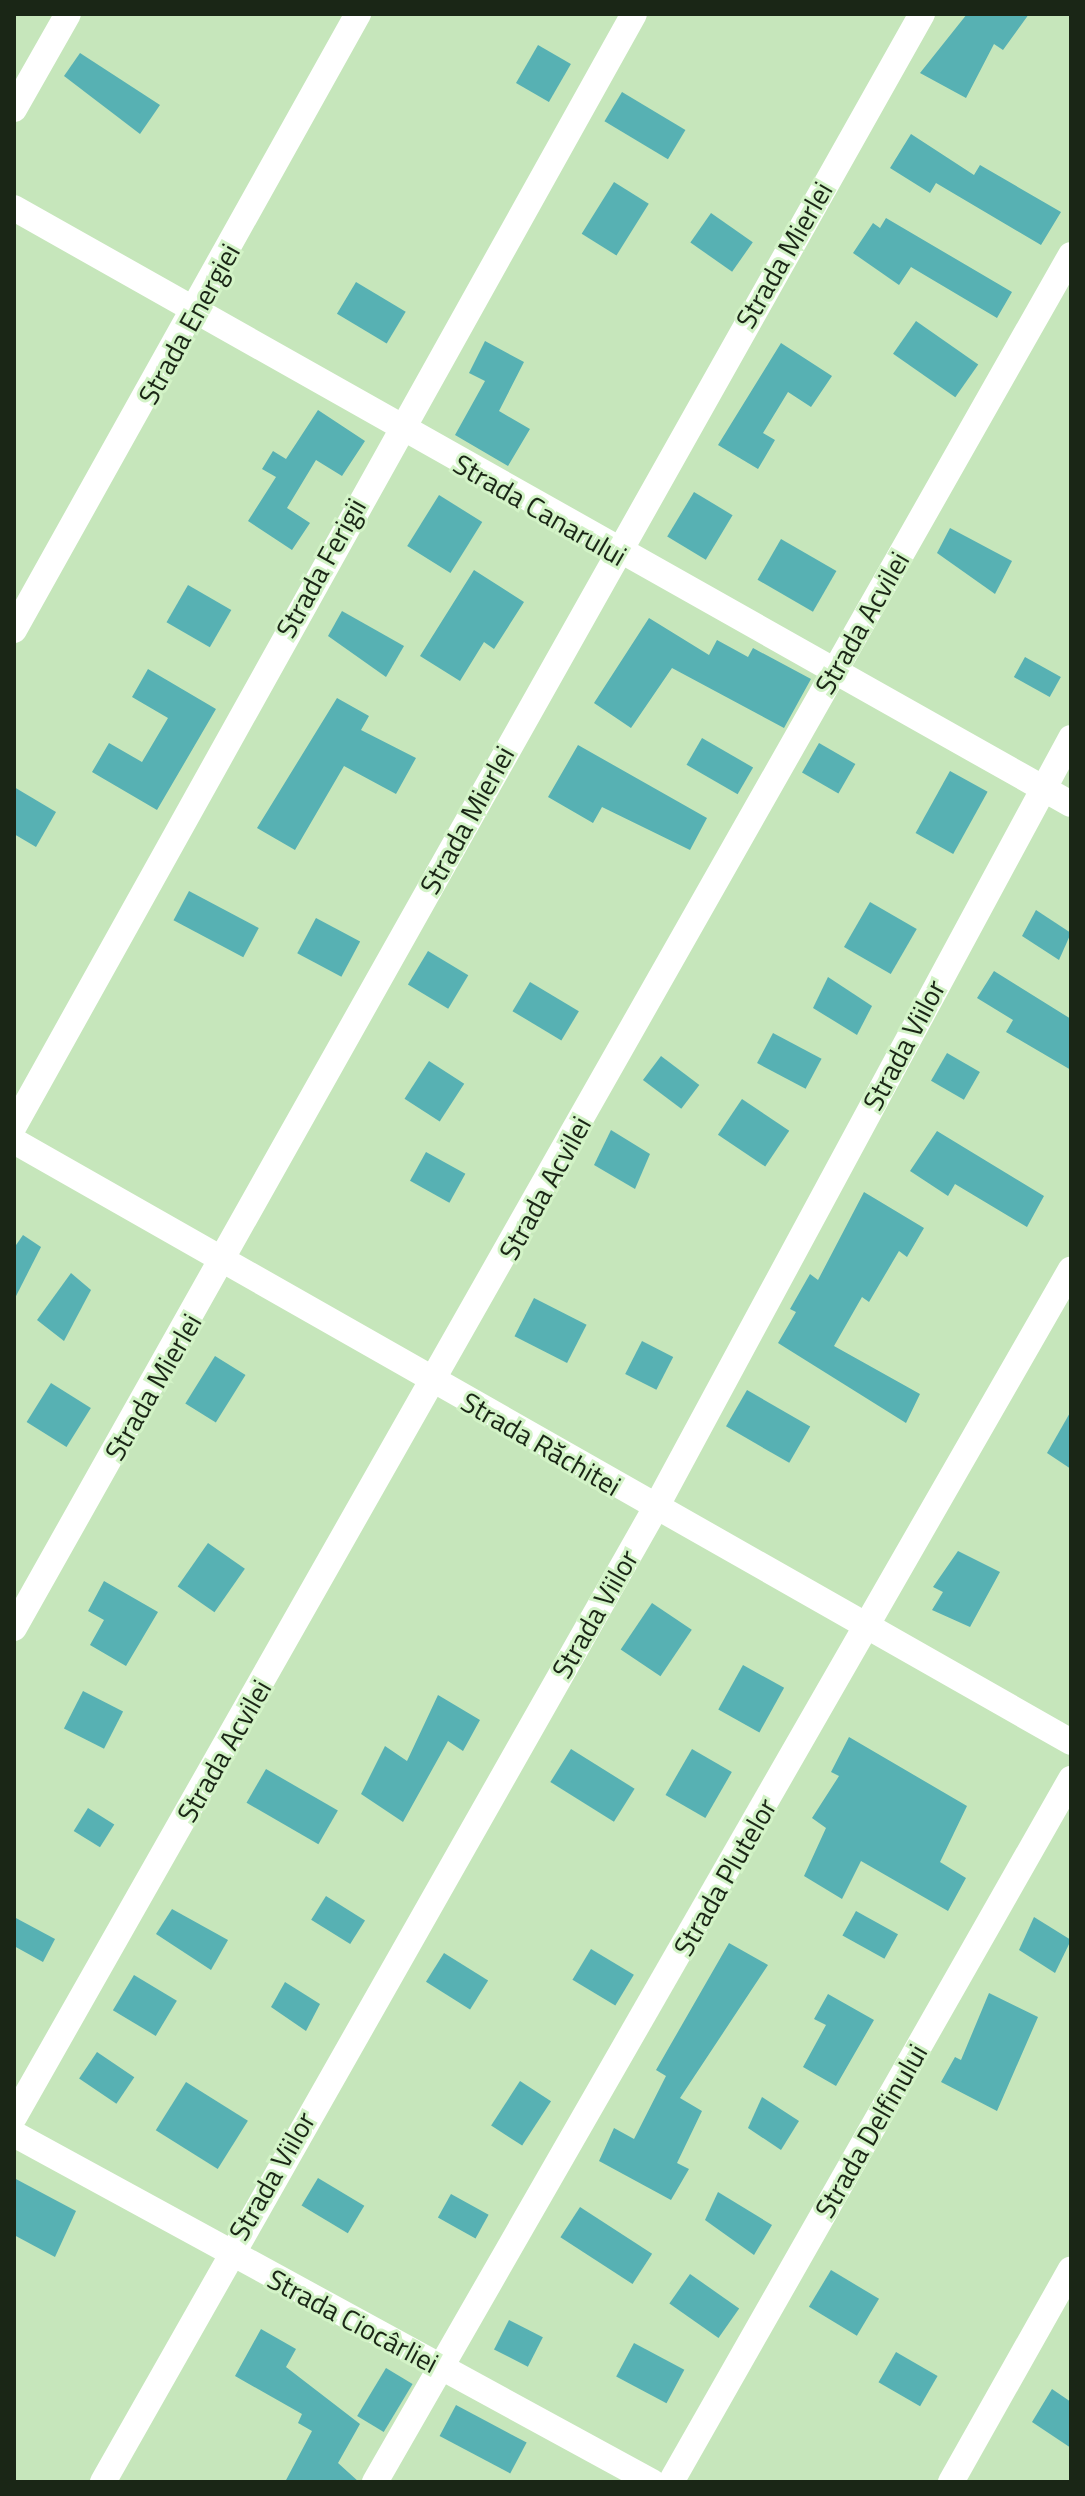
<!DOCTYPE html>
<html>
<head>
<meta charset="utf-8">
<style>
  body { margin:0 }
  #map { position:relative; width:1085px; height:2496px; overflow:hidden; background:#c6e6bb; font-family:"Titillium Web",sans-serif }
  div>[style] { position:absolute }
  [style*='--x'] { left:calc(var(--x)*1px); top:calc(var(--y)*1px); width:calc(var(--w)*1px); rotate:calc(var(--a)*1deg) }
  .building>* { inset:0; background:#57b1b3; transform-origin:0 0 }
  .minor>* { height:26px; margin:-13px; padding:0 13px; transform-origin:13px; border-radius:13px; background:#fff }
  span { translate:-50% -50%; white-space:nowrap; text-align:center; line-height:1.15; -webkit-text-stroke:6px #d3f3c7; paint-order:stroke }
  .street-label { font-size:28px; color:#1a2616 }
  .frame { position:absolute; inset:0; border:16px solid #1a2616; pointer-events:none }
</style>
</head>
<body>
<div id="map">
  <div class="building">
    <div style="clip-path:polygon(967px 14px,1029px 14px,1003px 50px,994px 44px,966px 98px,920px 73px)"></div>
    <div style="left:538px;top:45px;width:38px;height:44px;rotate:30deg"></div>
    <div style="clip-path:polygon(80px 53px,160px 105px,140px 134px,64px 76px)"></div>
    <div style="left:622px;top:92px;width:74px;height:34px;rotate:31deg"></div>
    <div style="clip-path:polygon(911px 134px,974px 175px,980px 165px,1061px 212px,1041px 245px,936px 183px,930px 193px,890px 168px)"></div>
    <div style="left:614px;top:182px;width:41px;height:61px;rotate:32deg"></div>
    <div style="left:711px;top:213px;width:51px;height:36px;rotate:35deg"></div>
    <div style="clip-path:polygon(886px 218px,1012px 292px,997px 318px,911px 267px,899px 285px,853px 253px,873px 223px,880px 228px)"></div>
    <div style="left:356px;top:282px;width:58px;height:37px;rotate:31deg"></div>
    <div style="left:916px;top:321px;width:76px;height:40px;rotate:35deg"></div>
    <div style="clip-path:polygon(485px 341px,524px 362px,499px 411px,530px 429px,508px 466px,455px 435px,485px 381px,469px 373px)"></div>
    <div style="clip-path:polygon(781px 343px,832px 376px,811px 407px,788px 392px,763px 433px,775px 440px,758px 469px,718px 445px)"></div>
    <div style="clip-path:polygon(318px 410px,365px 441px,342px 476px,316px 460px,287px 508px,310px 523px,292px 550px,248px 521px,276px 477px,262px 469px,273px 451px,286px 459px)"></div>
    <div style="left:694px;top:492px;width:45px;height:52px;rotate:31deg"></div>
    <div style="left:439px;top:495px;width:51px;height:60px;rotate:32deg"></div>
    <div style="clip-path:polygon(950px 528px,1012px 561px,995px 594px,937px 553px)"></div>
    <div style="left:781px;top:539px;width:64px;height:47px;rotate:30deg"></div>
    <div style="clip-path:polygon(474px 570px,524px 602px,494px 649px,484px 642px,460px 681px,420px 656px)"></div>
    <div style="left:188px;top:585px;width:50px;height:43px;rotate:30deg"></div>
    <div style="clip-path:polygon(342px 611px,404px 646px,386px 677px,328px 636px)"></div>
    <div style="clip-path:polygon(649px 618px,709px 655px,717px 640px,748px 657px,753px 648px,811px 679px,784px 728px,672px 668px,631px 728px,594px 703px)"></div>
    <div style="left:1025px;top:657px;width:41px;height:23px;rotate:29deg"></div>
    <div style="clip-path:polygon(148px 669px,216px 709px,157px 810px,92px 772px,109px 743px,142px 762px,168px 718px,132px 697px)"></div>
    <div style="clip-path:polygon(337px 698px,369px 716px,361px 730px,416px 758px,396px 794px,344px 766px,295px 850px,257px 828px)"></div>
    <div style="left:702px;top:738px;width:59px;height:31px;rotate:30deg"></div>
    <div style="left:819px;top:743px;width:42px;height:34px;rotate:30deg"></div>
    <div style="clip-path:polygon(578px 745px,707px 818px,690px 850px,602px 807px,593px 823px,548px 797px)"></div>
    <div style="left:950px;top:771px;width:43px;height:71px;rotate:29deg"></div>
    <div style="clip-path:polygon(14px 787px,56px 812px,36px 847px,14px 834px)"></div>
    <div style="left:189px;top:891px;width:79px;height:33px;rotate:28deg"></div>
    <div style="left:870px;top:902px;width:54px;height:52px;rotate:30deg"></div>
    <div style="clip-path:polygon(1036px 910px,1071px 933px,1059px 960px,1022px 936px)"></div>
    <div style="left:316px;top:918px;width:50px;height:40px;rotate:28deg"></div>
    <div style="left:428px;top:951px;width:47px;height:39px;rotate:31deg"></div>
    <div style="clip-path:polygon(994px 971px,1071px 1019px,1071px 1070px,1006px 1032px,1013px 1020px,977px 998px)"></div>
    <div style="clip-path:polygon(828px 977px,872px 1006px,857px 1035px,813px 1008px)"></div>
    <div style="left:530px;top:982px;width:57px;height:34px;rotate:31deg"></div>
    <div style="left:773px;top:1033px;width:55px;height:34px;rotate:28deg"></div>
    <div style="left:947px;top:1053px;width:38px;height:32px;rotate:30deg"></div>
    <div style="left:661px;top:1056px;width:48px;height:30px;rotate:37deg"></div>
    <div style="left:429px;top:1061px;width:42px;height:45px;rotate:33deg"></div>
    <div style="left:742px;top:1099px;width:57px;height:43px;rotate:34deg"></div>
    <div style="clip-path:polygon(611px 1130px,650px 1154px,635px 1189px,594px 1165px)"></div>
    <div style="clip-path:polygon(937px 1131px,1044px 1196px,1027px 1227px,955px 1184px,948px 1196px,910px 1171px)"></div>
    <div style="left:426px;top:1152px;width:45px;height:33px;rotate:29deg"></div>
    <div style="clip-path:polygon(864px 1192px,924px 1228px,907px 1257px,899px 1251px,869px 1302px,862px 1297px,834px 1346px,920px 1394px,906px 1423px,778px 1343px,796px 1312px,790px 1309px,810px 1274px,818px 1280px)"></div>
    <div style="clip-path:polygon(23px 1235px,41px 1247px,14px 1300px,14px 1248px)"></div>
    <div style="clip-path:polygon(71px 1273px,91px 1290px,64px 1341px,37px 1320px)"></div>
    <div style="left:534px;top:1298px;width:59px;height:43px;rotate:27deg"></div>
    <div style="left:642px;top:1341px;width:35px;height:37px;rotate:27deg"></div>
    <div style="left:215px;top:1356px;width:36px;height:56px;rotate:32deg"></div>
    <div style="left:51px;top:1383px;width:47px;height:46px;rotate:32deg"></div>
    <div style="left:747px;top:1390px;width:73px;height:42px;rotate:30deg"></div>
    <div style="clip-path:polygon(1071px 1411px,1071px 1469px,1047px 1453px)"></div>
    <div style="left:208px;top:1543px;width:45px;height:53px;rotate:35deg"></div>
    <div style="clip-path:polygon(958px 1551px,1000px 1572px,970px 1627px,932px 1610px,943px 1592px,933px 1587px)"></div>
    <div style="clip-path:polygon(104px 1581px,158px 1612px,126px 1666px,90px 1645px,104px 1620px,88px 1611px)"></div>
    <div style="left:652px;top:1603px;width:48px;height:56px;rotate:34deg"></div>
    <div style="left:743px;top:1665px;width:47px;height:51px;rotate:29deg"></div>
    <div style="left:83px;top:1691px;width:45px;height:42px;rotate:27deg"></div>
    <div style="clip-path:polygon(438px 1695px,480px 1720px,463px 1751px,448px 1741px,403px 1822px,361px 1794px,385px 1746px,407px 1761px)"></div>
    <div style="clip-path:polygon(849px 1737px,967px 1806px,940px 1862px,966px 1878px,948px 1911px,861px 1861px,842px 1899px,804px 1876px,826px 1828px,812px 1818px,839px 1776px,831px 1772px)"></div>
    <div style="left:571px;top:1749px;width:75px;height:39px;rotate:32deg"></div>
    <div style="left:692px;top:1749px;width:46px;height:53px;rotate:30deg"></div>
    <div style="left:266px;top:1769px;width:83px;height:39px;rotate:30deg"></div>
    <div style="left:88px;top:1808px;width:31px;height:27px;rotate:32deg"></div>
    <div style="left:326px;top:1896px;width:46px;height:28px;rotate:32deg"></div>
    <div style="clip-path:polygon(172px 1909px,228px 1940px,211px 1970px,156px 1934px)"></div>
    <div style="left:856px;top:1911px;width:48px;height:28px;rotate:29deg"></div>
    <div style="clip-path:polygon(14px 1917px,55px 1939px,43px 1962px,14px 1946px)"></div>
    <div style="clip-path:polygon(1034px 1917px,1071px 1940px,1055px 1973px,1019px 1950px)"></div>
    <div style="clip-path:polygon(729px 1943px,768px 1965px,680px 2098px,702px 2111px,677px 2163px,689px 2169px,671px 2200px,599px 2161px,614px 2128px,634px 2139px,666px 2076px,656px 2070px)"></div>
    <div style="left:591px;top:1949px;width:50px;height:36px;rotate:31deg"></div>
    <div style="left:444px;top:1953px;width:52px;height:34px;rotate:32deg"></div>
    <div style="left:134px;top:1975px;width:50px;height:41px;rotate:31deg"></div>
    <div style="clip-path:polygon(285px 1982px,320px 2004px,306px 2031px,271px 2007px)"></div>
    <div style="clip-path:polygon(989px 1993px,1038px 2017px,997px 2111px,941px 2082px,955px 2057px,961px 2060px)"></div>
    <div style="clip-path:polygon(828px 1994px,874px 2020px,836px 2086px,803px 2067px,826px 2025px,814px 2019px)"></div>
    <div style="left:97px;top:2052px;width:45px;height:32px;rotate:34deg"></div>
    <div style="left:520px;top:2081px;width:37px;height:53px;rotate:33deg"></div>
    <div style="left:186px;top:2082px;width:73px;height:57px;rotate:32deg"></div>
    <div style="clip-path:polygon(762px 2097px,799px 2121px,781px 2150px,748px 2128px)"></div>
    <div style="clip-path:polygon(14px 2178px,76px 2211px,55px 2257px,14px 2235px)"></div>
    <div style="left:318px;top:2178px;width:54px;height:32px;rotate:31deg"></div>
    <div style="clip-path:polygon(718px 2192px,772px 2225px,754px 2255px,705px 2220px)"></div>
    <div style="left:451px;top:2194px;width:43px;height:27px;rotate:29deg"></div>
    <div style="left:580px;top:2207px;width:86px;height:36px;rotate:33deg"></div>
    <div style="left:831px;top:2270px;width:56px;height:43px;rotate:31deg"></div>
    <div style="left:690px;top:2274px;width:60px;height:36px;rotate:35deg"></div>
    <div style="left:509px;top:2320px;width:38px;height:33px;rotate:27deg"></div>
    <div style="clip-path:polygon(261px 2329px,296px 2349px,286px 2367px,360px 2424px,338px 2463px,359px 2482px,285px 2482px,312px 2431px,298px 2423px,302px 2414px,235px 2376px)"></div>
    <div style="left:634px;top:2343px;width:57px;height:38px;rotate:28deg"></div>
    <div style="left:896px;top:2352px;width:48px;height:35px;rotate:30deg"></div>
    <div style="left:386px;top:2368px;width:31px;height:56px;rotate:31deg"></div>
    <div style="clip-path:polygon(1052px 2389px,1071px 2402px,1071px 2448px,1032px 2422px)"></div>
    <div style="left:456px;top:2405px;width:80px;height:35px;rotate:28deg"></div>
  </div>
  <div class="minor">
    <div style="--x:14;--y:109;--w:109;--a:-60.4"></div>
    <div style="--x:14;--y:208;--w:1213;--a:29.42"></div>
    <div style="--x:14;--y:630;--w:706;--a:-60.82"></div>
    <div style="--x:14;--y:1126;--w:1273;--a:-60.86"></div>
    <div style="--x:14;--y:1141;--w:1216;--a:29.62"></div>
    <div style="--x:14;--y:1628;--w:1852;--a:-60.64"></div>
    <div style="--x:14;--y:2117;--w:2141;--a:-60.42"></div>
    <div style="--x:14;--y:2134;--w:727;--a:28.61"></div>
    <div style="--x:103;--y:2482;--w:1119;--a:-60.43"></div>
    <div style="--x:655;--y:1509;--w:876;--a:-61.65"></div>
    <div style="--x:375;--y:2482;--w:1398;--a:-60.15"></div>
    <div style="--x:671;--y:2482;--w:809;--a:-60.36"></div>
    <div style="--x:951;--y:2482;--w:244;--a:-60.6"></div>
  </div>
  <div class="street-label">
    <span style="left:784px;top:255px;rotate:-60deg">Strada Mierlei</span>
    <span style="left:189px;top:324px;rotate:-61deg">Strada Energiei</span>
    <span style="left:540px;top:510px;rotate:30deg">Strada Canarului</span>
    <span style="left:321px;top:568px;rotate:-61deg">Strada Ferigii</span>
    <span style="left:862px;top:623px;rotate:-60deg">Strada Acvilei</span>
    <span style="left:467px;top:820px;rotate:-61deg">Strada Mierlei</span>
    <span style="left:904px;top:1045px;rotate:-62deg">Strada Viilor</span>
    <span style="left:545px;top:1188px;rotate:-61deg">Strada Acvilei</span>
    <span style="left:153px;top:1387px;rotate:-60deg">Strada Mierlei</span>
    <span style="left:541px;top:1444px;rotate:30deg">Strada Răchitei</span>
    <span style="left:595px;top:1614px;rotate:-60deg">Strada Viilor</span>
    <span style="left:224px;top:1751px;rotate:-60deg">Strada Acvilei</span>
    <span style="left:725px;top:1877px;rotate:-60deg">Strada Plutelor</span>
    <span style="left:871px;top:2131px;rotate:-60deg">Strada Delfinului</span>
    <span style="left:272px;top:2176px;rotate:-60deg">Strada Viilor</span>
    <span style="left:353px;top:2321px;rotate:28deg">Strada Ciocârliei</span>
  </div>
  <div class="frame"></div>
</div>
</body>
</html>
